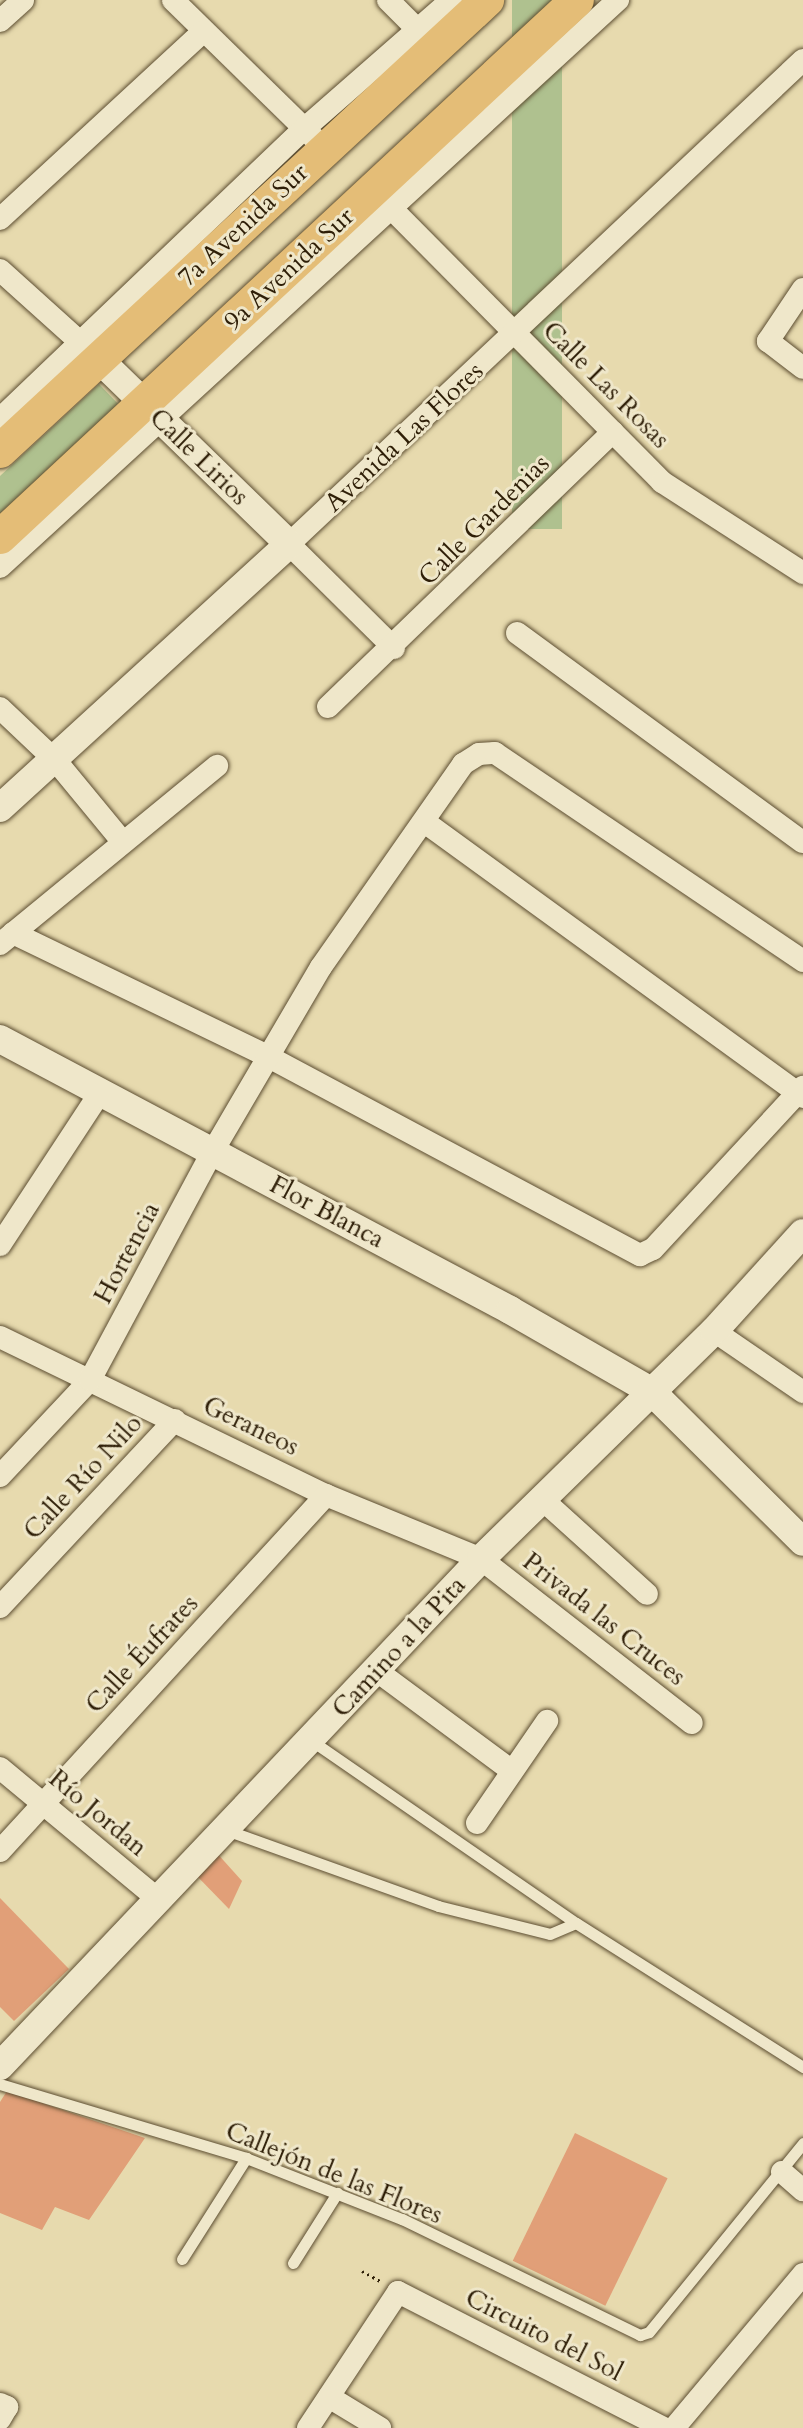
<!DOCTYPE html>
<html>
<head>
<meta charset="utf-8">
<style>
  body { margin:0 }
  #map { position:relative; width:803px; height:2428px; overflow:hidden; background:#e7daae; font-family:Cardo,serif }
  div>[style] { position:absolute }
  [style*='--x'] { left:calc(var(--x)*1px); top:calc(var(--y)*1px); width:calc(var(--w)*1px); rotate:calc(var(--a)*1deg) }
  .green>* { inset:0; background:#afc18f; transform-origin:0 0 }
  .building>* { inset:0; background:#e19f78; transform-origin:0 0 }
  .path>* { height:3px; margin-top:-1.5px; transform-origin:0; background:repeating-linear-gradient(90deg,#2e1e07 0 2px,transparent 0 6px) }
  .roads { filter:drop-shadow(0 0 2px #5c4d31) drop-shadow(0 0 2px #5c4d31) }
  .service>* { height:11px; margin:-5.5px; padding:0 5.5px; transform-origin:5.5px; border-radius:5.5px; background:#efe7ca }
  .minor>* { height:22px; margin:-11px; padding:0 11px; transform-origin:11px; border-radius:11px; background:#efe7ca }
  .tertiary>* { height:28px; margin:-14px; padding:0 14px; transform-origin:14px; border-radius:14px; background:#efe7ca }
  .primary>* { height:34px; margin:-17px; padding:0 17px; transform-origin:17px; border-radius:17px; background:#e4bd77 }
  span { translate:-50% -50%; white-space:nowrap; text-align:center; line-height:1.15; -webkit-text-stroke:6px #efe7ca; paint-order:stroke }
  .street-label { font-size:26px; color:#2e1e07 }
</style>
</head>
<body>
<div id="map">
  <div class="green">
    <div style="left:512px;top:0;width:50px;height:529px"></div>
    <div style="clip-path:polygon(99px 384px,124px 410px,0 524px,0 476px)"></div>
  </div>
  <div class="building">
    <div style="clip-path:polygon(215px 1851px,242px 1881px,229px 1909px,194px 1873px)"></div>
    <div style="clip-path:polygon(0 1898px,69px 1969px,14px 2021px,0 2007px)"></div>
    <div style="clip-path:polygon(7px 2091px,145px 2138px,89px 2220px,55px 2207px,42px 2230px,0 2213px,0 2102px)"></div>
    <div style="left:575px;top:2133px;width:103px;height:142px;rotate:26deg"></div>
  </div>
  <div class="path">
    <div style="--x:362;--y:2271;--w:21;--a:29"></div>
  </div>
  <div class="roads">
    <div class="service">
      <div style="--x:312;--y:1741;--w:321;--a:34.6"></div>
      <div style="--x:576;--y:1923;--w:269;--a:32.4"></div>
      <div style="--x:229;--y:1831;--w:222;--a:19.7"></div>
      <div style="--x:438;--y:1906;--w:115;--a:14"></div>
      <div style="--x:550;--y:1934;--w:28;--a:-23"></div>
      <div style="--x:0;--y:2084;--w:257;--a:16.7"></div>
      <div style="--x:246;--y:2158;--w:168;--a:21.4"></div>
      <div style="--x:402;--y:2219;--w:265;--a:26"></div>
      <div style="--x:640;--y:2335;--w:9;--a:-18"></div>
      <div style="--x:649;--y:2332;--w:244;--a:-50.8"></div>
      <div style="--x:182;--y:2259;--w:120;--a:-57.6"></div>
      <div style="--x:293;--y:2263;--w:83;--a:-57.8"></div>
    </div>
    <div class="minor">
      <div style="--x:173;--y:0;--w:199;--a:44.4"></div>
      <div style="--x:388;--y:0;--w:42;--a:45"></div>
      <div style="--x:0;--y:21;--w:31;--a:-42"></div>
      <div style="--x:392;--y:209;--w:384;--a:45.3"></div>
      <div style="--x:662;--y:482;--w:168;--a:32.8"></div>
      <div style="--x:0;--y:219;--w:277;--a:-42.7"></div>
      <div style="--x:0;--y:270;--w:122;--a:42"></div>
      <div style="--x:803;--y:289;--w:63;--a:123.9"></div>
      <div style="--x:768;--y:341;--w:44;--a:37.6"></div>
      <div style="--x:0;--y:419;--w:422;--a:-43.7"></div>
      <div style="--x:305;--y:128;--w:194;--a:-41.2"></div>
      <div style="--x:0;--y:567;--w:839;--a:-42.54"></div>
      <div style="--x:517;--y:633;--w:354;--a:36.2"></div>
      <div style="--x:394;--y:648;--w:148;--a:-135.3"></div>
      <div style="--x:289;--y:544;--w:706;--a:-43.28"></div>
      <div style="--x:328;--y:707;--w:396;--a:-44"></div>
      <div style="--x:0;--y:708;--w:77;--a:43.4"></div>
      <div style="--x:56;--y:761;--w:104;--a:50.5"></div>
      <div style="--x:426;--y:823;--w:466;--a:36"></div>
      <div style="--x:13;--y:933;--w:282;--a:25.8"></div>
      <div style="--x:267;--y:1056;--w:423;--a:28.1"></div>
      <div style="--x:640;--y:1255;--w:14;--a:-25"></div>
      <div style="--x:653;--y:1249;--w:221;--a:-47.2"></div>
      <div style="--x:0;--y:944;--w:281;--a:-39.4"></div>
      <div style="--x:0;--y:1245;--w:181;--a:-56.7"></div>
      <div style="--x:714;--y:1331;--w:108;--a:34.4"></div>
      <div style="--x:0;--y:1337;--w:362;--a:25.9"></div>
      <div style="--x:326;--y:1495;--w:168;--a:22.4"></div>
      <div style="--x:481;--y:1559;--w:267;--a:37.9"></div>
      <div style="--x:0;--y:1476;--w:132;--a:-46.8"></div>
      <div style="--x:90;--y:1380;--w:260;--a:-61.8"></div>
      <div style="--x:213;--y:1151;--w:213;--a:-59.6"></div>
      <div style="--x:321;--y:967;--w:248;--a:-55"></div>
      <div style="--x:463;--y:764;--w:19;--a:-32"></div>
      <div style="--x:479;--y:754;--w:16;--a:-4"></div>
      <div style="--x:495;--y:753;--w:372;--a:34"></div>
      <div style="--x:543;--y:1500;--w:140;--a:42.1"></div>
      <div style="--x:0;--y:1607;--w:256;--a:-46.9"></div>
      <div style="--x:377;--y:1671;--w:167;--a:36.5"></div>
      <div style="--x:0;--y:1768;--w:208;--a:39.7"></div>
      <div style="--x:477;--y:1823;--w:124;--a:-55.5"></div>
      <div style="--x:0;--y:1851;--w:483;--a:-47.5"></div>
      <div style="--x:782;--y:2172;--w:28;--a:41"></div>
      <div style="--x:329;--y:2397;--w:60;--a:31.3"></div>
      <div style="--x:0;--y:2404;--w:8;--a:23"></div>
      <div style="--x:7;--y:2407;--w:14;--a:120"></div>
      <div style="--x:308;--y:2428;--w:163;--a:-56.5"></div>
      <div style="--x:398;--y:2292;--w:299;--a:27.1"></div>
      <div style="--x:674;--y:2428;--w:201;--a:-50"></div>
    </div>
    <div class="tertiary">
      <div style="--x:0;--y:808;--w:391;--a:-42.4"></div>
      <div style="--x:289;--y:544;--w:265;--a:-135.8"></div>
      <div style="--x:0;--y:1039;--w:578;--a:27.98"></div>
      <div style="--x:510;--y:1310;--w:163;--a:29.9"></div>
      <div style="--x:651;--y:1391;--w:214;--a:44.8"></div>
      <div style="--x:0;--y:2066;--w:699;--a:-46.51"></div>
      <div style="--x:481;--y:1559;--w:326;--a:-44.4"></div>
      <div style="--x:714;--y:1331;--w:132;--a:-47.8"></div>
    </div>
    <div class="primary">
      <div style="--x:0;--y:451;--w:664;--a:-42.8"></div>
      <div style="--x:0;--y:537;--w:788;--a:-42.94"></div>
    </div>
  </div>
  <div class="street-label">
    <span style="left:243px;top:225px;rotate:-43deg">7a Avenida Sur</span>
    <span style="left:289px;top:269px;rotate:-43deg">9a Avenida Sur</span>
    <span style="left:606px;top:385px;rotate:45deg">Calle Las Rosas</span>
    <span style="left:404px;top:437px;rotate:-43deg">Avenida Las Flores</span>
    <span style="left:199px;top:457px;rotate:44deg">Calle Lirios</span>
    <span style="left:484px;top:520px;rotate:-45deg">Calle Gardenias</span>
    <span style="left:327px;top:1212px;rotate:28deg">Flor Blanca</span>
    <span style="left:127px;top:1253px;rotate:-62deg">Hortencia</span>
    <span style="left:251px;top:1426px;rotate:26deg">Geraneos</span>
    <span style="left:83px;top:1477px;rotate:-47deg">Calle Río Nilo</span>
    <span style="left:604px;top:1619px;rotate:38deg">Privada las Cruces</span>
    <span style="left:399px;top:1647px;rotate:-47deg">Camino a la Pita</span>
    <span style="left:142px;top:1654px;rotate:-47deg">Calle Éufrates</span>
    <span style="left:98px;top:1813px;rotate:40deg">Río Jordan</span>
    <span style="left:334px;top:2173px;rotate:22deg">Callejón de las Flores</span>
    <span style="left:544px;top:2335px;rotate:27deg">Circuito del Sol</span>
  </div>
</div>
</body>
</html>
